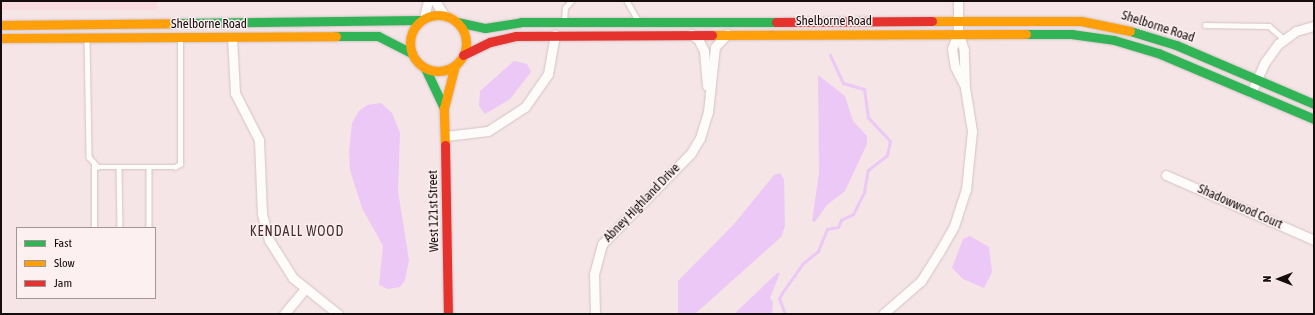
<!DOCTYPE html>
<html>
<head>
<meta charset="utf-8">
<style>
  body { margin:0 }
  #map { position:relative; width:1315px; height:315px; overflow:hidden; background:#f6e5e7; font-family:"Asap Condensed",sans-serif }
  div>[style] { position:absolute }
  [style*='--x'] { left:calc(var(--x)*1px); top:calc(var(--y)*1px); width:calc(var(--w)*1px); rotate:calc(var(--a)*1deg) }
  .built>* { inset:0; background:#fadbdf; transform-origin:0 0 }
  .water>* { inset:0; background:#ecc8f6 }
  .stream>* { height:3px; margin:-1.5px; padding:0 1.5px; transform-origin:1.5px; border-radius:1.5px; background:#ecc8f6 }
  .roads { filter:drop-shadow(0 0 1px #d2c4c5) drop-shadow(0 0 1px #d2c4c5) }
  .lane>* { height:4.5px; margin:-2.25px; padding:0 2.25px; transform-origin:2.25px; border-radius:2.25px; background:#fefbfb }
  .street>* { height:9px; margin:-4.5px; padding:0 4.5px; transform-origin:4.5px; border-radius:4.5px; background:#fefbfb }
  .fast>* { height:9px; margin:-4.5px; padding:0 4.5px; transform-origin:4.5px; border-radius:4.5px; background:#30b455 }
  .slow>* { height:9px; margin:-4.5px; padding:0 4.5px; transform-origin:4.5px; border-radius:4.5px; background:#ff9f0a }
  .slow>.ring { margin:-4.5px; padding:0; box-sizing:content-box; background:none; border:9px solid #ff9f0a; border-radius:50% }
  .jam>* { height:9px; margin:-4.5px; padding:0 4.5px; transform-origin:4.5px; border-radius:4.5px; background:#e5322d }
  span { translate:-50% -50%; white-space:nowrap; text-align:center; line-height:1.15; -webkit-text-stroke:3px #fdf0f1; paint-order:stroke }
  .street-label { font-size:13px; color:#160c0d }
  .neighbourhood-label { font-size:14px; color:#442b30; letter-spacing:1px }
  .frame { position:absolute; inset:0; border:2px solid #160c0d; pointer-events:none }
  .legend { position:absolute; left:16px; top:227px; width:140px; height:72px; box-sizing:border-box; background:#fdf0f1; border:1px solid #a19596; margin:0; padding:5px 7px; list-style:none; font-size:12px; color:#160c0d }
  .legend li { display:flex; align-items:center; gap:8px; height:20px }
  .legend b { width:20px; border:1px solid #a19596 }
  .north { position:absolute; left:1259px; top:259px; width:40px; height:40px; -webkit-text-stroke:3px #fdf0f1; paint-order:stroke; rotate:270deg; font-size:11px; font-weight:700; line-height:16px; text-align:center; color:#160c0d }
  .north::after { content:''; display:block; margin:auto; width:14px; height:18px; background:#160c0d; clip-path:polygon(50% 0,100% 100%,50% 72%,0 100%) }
</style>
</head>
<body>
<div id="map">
  <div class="built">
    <div style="left:1px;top:1px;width:156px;height:9px"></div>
  </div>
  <div class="water">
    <div style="clip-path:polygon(514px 61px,527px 64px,531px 72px,510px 99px,485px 114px,479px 106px,480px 91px)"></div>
    <div style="clip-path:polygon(818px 75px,845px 96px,853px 121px,867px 136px,867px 144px,845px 191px,827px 205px,815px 222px,812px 221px,819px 173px)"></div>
    <div style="clip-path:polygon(381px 103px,392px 113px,400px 133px,398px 191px,409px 260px,405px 280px,400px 287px,388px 289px,379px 285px,383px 246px,362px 208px,350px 170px,349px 152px,352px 123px,359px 111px,367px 105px)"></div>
    <div style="clip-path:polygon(780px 173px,784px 179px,785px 226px,781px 237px,695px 314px,678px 314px,678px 281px,735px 223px,774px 175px)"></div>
    <div style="clip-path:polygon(970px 236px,989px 247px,992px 272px,984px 288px,963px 279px,952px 268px,963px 239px)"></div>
    <div style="clip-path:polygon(777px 273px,780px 273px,770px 298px,773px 302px,772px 314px,734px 314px)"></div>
  </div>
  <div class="stream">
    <div style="--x:785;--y:314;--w:17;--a:-111"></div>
    <div style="--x:779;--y:298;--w:6;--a:-59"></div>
    <div style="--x:782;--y:293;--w:35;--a:-55"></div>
    <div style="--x:802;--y:264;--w:21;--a:-39"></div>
    <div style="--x:818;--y:251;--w:24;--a:-68"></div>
    <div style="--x:827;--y:229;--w:11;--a:-10"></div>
    <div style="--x:838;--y:227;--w:8;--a:-67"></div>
    <div style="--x:841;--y:220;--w:13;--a:-27"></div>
    <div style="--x:853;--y:214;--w:25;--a:-63"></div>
    <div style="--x:864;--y:192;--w:22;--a:-80"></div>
    <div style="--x:868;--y:170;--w:24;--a:-38"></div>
    <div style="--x:887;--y:155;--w:14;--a:-78"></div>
    <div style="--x:890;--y:141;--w:33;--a:-133"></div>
    <div style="--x:868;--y:117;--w:28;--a:-98"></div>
    <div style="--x:864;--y:89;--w:22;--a:-164"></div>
    <div style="--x:843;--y:83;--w:31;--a:-115"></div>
  </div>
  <div class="roads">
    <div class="lane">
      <div style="--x:627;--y:1;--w:22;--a:60"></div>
      <div style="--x:564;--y:20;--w:12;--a:-85"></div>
      <div style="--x:565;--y:8;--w:9;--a:-49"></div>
      <div style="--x:1205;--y:25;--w:64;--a:0.9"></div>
      <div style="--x:1269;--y:26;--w:20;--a:41"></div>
      <div style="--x:87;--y:38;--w:119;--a:89"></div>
      <div style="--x:89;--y:157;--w:13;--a:48"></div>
      <div style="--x:98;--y:167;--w:77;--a:0"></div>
      <div style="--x:175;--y:167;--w:6;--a:-31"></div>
      <div style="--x:180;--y:164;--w:125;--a:-90"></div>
      <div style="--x:119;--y:167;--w:61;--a:89.1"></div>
      <div style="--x:149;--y:167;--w:61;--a:90"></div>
      <div style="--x:94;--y:228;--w:63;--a:-90"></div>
    </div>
    <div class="street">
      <div style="--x:435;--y:1;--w:17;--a:57"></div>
      <div style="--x:958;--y:1;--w:32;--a:90"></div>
      <div style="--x:958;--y:33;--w:17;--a:111"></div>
      <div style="--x:952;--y:49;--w:18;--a:81"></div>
      <div style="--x:955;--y:67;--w:20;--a:63"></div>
      <div style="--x:424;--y:18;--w:17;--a:-77"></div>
      <div style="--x:691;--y:34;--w:9;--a:36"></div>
      <div style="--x:698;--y:39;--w:13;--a:63"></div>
      <div style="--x:704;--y:51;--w:35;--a:85"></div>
      <div style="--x:232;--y:37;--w:56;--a:86.9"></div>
      <div style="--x:235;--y:93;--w:53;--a:62.9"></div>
      <div style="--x:259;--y:140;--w:74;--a:87.7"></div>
      <div style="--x:262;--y:214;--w:27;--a:75"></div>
      <div style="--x:269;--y:240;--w:45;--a:57.7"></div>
      <div style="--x:293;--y:278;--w:58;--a:38.7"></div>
      <div style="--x:1251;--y:93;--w:34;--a:-66"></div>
      <div style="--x:1265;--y:62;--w:22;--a:-54"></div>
      <div style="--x:1278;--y:44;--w:22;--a:-36"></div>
      <div style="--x:1296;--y:31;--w:19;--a:-16"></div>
      <div style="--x:446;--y:136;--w:42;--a:-6.8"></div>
      <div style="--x:488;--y:131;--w:44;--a:-33"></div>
      <div style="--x:525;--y:107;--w:40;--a:-55.1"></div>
      <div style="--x:548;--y:74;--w:40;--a:-80"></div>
      <div style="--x:1166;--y:175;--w:162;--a:23.7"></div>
      <div style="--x:284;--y:314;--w:33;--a:-50"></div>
      <div style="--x:595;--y:314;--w:40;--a:-91.4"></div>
      <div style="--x:594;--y:274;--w:31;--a:-75"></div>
      <div style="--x:602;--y:244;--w:127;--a:-45.6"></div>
      <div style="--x:691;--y:153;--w:17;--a:-59"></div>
      <div style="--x:700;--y:138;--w:27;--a:-73"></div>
      <div style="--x:708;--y:112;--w:65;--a:-83.9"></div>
      <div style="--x:715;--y:47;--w:18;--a:-47"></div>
      <div style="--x:883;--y:314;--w:50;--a:-41"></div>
      <div style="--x:921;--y:281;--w:32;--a:-58"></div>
      <div style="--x:938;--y:254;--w:32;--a:-60"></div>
      <div style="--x:954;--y:226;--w:38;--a:-72"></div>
      <div style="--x:966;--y:190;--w:59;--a:-84.2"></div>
      <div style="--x:972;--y:131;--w:44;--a:-99.2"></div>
      <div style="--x:965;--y:88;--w:38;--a:-92"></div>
      <div style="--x:964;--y:50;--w:18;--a:-109"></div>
    </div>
    <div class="fast">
      <div style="--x:457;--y:22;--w:29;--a:12"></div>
      <div style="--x:485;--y:28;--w:36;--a:-9"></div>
      <div style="--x:521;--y:22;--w:255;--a:0"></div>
      <div style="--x:179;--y:23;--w:241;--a:-0.7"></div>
      <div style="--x:1130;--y:31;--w:48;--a:16.9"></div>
      <div style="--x:1176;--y:45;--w:150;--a:23.1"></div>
      <div style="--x:1026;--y:34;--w:45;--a:0"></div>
      <div style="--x:1071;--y:34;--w:43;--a:7.9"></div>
      <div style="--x:1114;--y:40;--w:46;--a:16.5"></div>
      <div style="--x:1158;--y:53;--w:169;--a:22.9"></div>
      <div style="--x:336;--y:36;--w:42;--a:0"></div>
      <div style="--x:378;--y:36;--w:38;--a:27"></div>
      <div style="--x:425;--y:68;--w:44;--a:64.6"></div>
    </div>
    <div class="slow">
      <div class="ring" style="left:410px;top:15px;width:47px;height:47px"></div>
      <div style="--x:932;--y:21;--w:149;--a:0"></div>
      <div style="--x:1081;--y:21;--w:50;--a:11.5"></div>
      <div style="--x:1;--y:25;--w:178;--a:-0.6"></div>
      <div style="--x:712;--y:35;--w:314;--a:-0.2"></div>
      <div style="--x:1;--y:38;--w:335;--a:-0.3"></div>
      <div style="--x:445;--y:145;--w:37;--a:-92"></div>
      <div style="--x:444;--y:108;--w:44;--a:-75.7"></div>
    </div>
    <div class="jam">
      <div style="--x:776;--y:22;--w:156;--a:-0.4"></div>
      <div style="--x:463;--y:55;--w:30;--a:-26"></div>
      <div style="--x:490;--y:42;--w:27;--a:-13"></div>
      <div style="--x:516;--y:36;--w:196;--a:-0.3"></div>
      <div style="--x:445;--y:145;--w:169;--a:89"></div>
    </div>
  </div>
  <div class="street-label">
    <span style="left:834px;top:21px">Shelborne Road</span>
    <span style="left:209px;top:24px">Shelborne Road</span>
    <span style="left:1158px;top:27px;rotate:18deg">Shelborne Road</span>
    <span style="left:642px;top:203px;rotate:-46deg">Abney Highland Drive</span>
    <span style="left:1240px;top:207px;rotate:24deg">Shadowwood Court</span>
    <span style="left:434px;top:211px;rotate:-91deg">West 121st Street</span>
  </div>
  <div class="neighbourhood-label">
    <span style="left:297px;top:231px">KENDALL WOOD</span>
  </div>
  <div class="frame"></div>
  <ul class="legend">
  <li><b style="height:5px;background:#30b455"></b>Fast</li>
  <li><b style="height:5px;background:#ff9f0a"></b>Slow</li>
  <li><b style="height:5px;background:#e5322d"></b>Jam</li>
  </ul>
  <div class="north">N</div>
</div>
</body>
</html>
